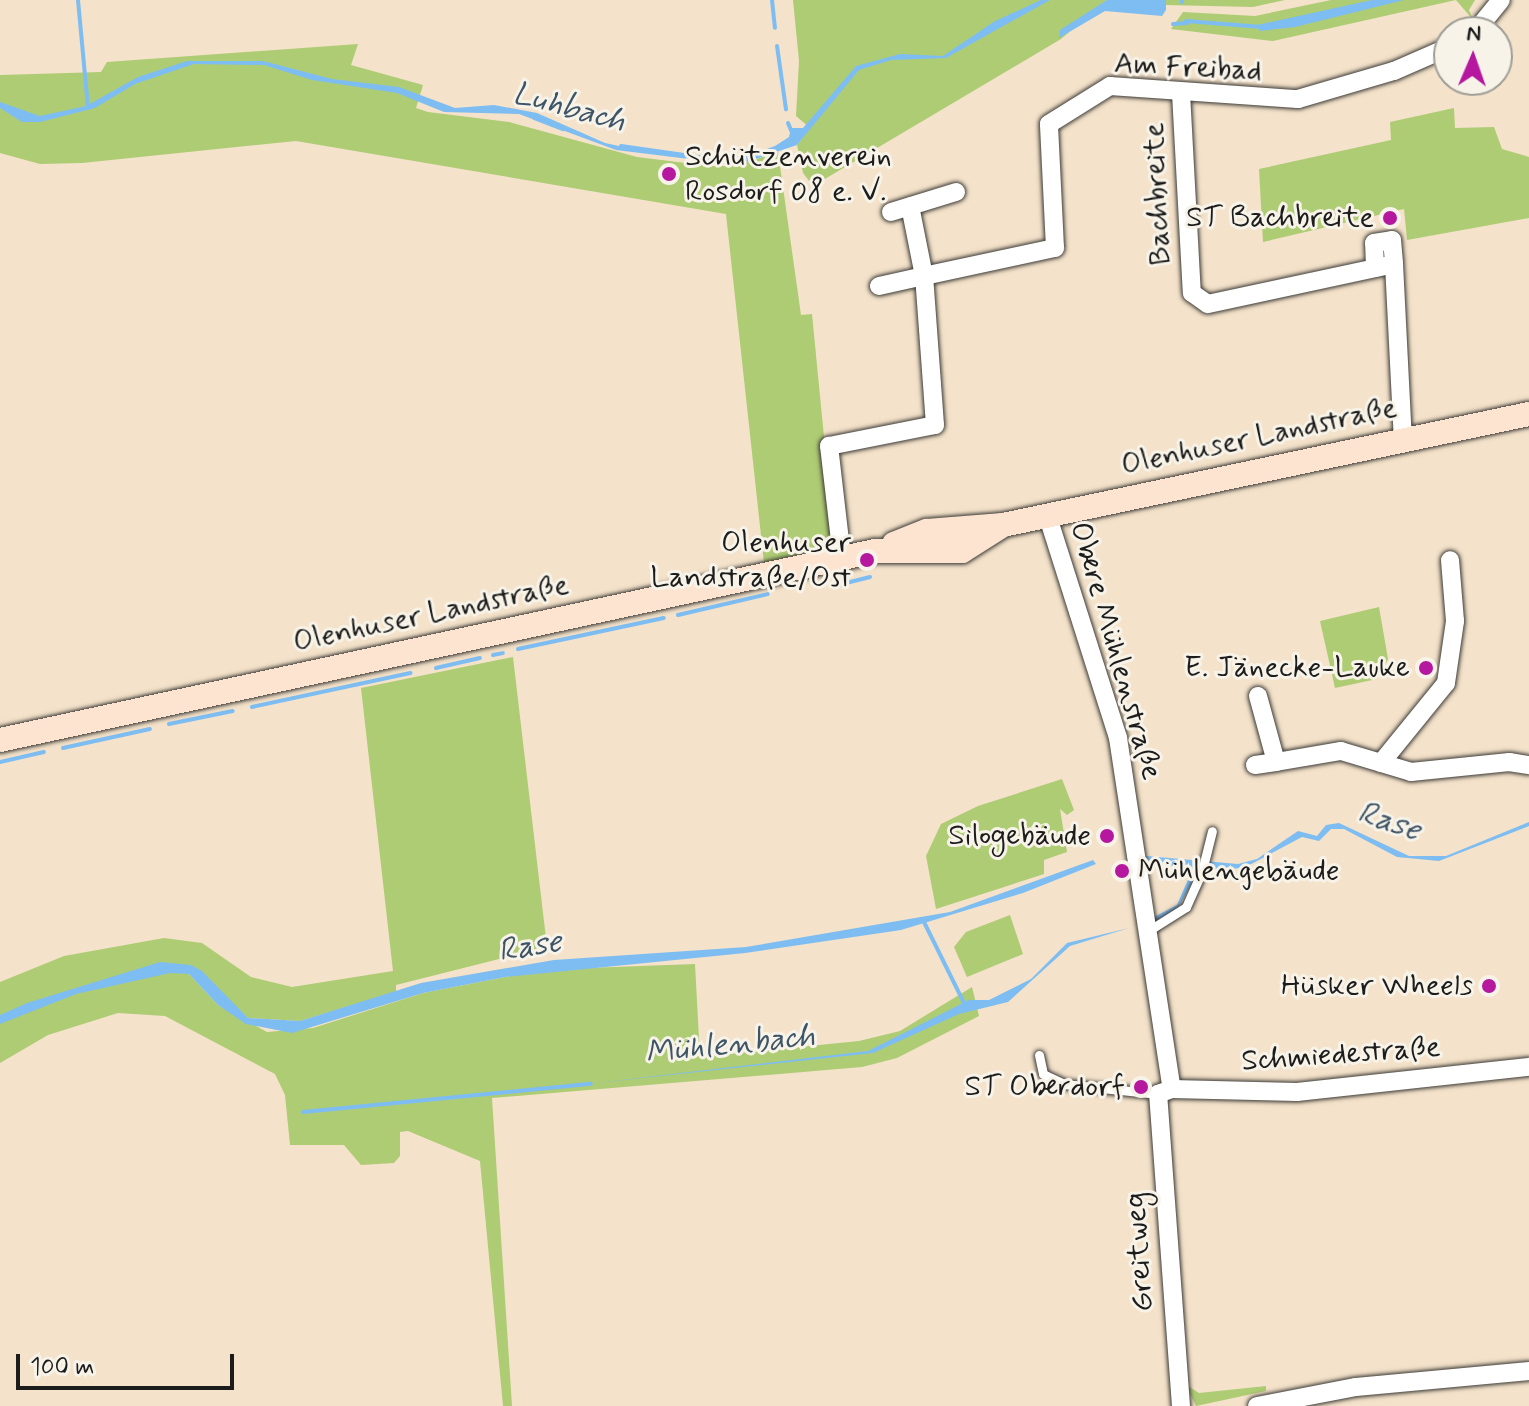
<!DOCTYPE html>
<html>
<head>
<meta charset="utf-8">
<style>
  body { margin:0 }
  #map { position:relative; width:1529px; height:1406px; overflow:hidden; background:#f4e2ca; font-family:Mynerve,sans-serif }
  div>[style] { position:absolute }
  [style*='--x'] { left:calc(var(--x)*1px); top:calc(var(--y)*1px); width:calc(var(--w)*1px); rotate:calc(var(--a)*1deg) }
  .green>* { inset:0; background:#aecc74 }
  .water>* { inset:0; background:#7ebdf2 }
  .stream>* { height:4px; margin:-2px; padding:0 2px; transform-origin:2px; border-radius:2px; background:#7ebdf2 }
  .roads { filter:drop-shadow(0 0 2px #3c3a36) drop-shadow(0 0 2px #3c3a36) }
  .lane>* { height:9px; margin:-4.5px; padding:0 4.5px; transform-origin:4.5px; border-radius:4.5px; background:#fff }
  .street>* { height:18px; margin:-9px; padding:0 9px; transform-origin:9px; border-radius:9px; background:#fff }
  .secondary>* { height:24px; margin:-12px; padding:0 12px; transform-origin:12px; border-radius:12px; background:#fde4d1 }
  .dots>* { width:22px; height:22px; translate:-50% -50%; box-sizing:border-box; border:4px solid #f7f3e8; border-radius:50% }
  span { translate:-50% -50%; white-space:nowrap; text-align:center; line-height:1.15; -webkit-text-stroke:6px #f7f3e8; paint-order:stroke }
  .street-label { font-size:30px; color:#1c1c1c }
  .poi-label { font-size:30px; color:#1c1c1c }
  .left { translate:0 -50%; text-align:left }
  .right { translate:-100% -50%; text-align:right }
  .water-label { font-size:32px; color:#3e5467; font-style:italic }
  .north { position:absolute; left:1433px; top:16px; width:80px; height:80px; box-sizing:border-box; background:#f7f3e8; border:2px solid #9f9d96; border-radius:50%; rotate:2deg; font-size:22px; font-weight:700; line-height:32px; text-align:center; color:#1c1c1c }
  .north::after { content:''; display:block; margin:auto; width:28px; height:36px; background:#b5179e; clip-path:polygon(50% 0,100% 100%,50% 72%,0 100%) }
  .scale { position:absolute; left:16px; top:1354px; width:218px; height:36px; box-sizing:border-box; border:4px solid #1c1c1c; border-top:0; padding-left:10px; font-size:24px; line-height:28px; white-space:nowrap; color:#1c1c1c; -webkit-text-stroke:6px #f7f3e8; paint-order:stroke }
</style>
</head>
<body>
<div id="map">
  <div class="green">
    <div style="clip-path:polygon(793px 0,1107px 0,1061px 39px,813px 186px,803px 173px,797px 145px,810px 128px,796px 116px,799px 61px)"></div>
    <div style="clip-path:polygon(1166px 0,1285px 0,1253px 7px,1166px 5px)"></div>
    <div style="clip-path:polygon(1331px 0,1475px 0,1469px 10px,1474px 21px,1456px 0,1273px 41px,1171px 29px,1183px 12px,1255px 16px)"></div>
    <div style="clip-path:polygon(358px 44px,351px 65px,423px 85px,416px 108px,428px 112px,509px 122px,637px 157px,710px 166px,734px 166px,778px 152px,801px 315px,812px 314px,834px 539px,828px 547px,764px 563px,726px 214px,296px 141px,82px 163px,40px 164px,0 153px,0 75px,101px 72px,107px 62px)"></div>
    <div style="clip-path:polygon(1454px 108px,1455px 128px,1494px 127px,1502px 149px,1529px 157px,1529px 218px,1407px 240px,1404px 209px,1263px 242px,1259px 169px,1391px 140px,1390px 122px)"></div>
    <div style="clip-path:polygon(1379px 607px,1388px 659px,1377px 679px,1335px 688px,1320px 621px)"></div>
    <div style="clip-path:polygon(513px 657px,547px 947px,396px 985px,396px 992px,300px 1021px,248px 1018px,191px 965px,189px 974px,218px 1005px,267px 1032px,313px 1028px,423px 993px,505px 977px,560px 969px,695px 964px,700px 1057px,859px 1041px,900px 1031px,972px 987px,979px 1016px,897px 1058px,862px 1067px,492px 1098px,512px 1406px,503px 1406px,480px 1161px,408px 1131px,400px 1132px,400px 1156px,394px 1163px,361px 1165px,344px 1145px,290px 1145px,285px 1095px,275px 1074px,165px 1016px,118px 1013px,48px 1035px,0 1063px,0 982px,64px 956px,164px 938px,202px 943px,251px 977px,292px 987px,393px 971px,361px 688px)"></div>
    <div style="clip-path:polygon(1062px 779px,1074px 810px,1067px 815px,1060px 809px,1067px 852px,1044px 860px,1044px 874px,936px 909px,926px 856px,941px 824px,978px 806px)"></div>
    <div style="clip-path:polygon(1010px 915px,1023px 954px,967px 977px,954px 947px,966px 932px)"></div>
    <div style="clip-path:polygon(1185px 1384px,1199px 1393px,1266px 1386px,1266px 1391px,1196px 1406px)"></div>
  </div>
  <div class="water">
    <div style="clip-path:polygon(1041px 0,1050px 0,946px 58px,891px 60px,859px 70px,797px 145px,738px 165px,616px 150px,519px 114px,444px 112px,397px 93px,312px 80px,264px 65px,194px 64px,135px 84px,95px 108px,40px 122px,22px 122px,0 108px,0 102px,40px 116px,86px 106px,138px 77px,187px 61px,263px 61px,332px 79px,399px 87px,455px 108px,494px 105px,537px 113px,605px 143px,633px 149px,739px 159px,775px 146px,789px 137px,791px 128px,803px 128px,856px 66px,900px 54px,943px 56px,995px 21px)"></div>
    <div style="clip-path:polygon(1107px 0,1166px 0,1166px 10px,1162px 16px,1105px 11px,1059px 38px,1060px 30px)"></div>
    <div style="clip-path:polygon(1372px 0,1404px 0,1295px 27px,1260px 31px,1257px 25px)"></div>
    <div style="clip-path:polygon(1529px 822px,1529px 826px,1439px 861px,1397px 857px,1344px 829px,1331px 829px,1319px 841px,1302px 837px,1244px 868px,1199px 870px,1178px 908px,1151px 924px,1150px 919px,1177px 905px,1193px 868px,1164px 865px,1147px 860px,1146px 856px,1238px 864px,1257px 859px,1298px 831px,1317px 836px,1326px 825px,1339px 823px,1409px 856px,1446px 856px)"></div>
    <div style="clip-path:polygon(1093px 860px,1096px 864px,1023px 893px,901px 930px,745px 953px,505px 977px,423px 993px,292px 1033px,246px 1024px,218px 1005px,189px 974px,170px 973px,76px 994px,0 1024px,0 1015px,27px 1003px,160px 962px,191px 965px,202px 971px,248px 1018px,300px 1021px,421px 983px,554px 960px,746px 947px,950px 912px)"></div>
    <div style="clip-path:polygon(1129px 928px,1070px 946px,1008px 1002px,959px 1014px,873px 1053px,587px 1084px,868px 1051px,969px 1000px,989px 1000px,1031px 979px,1067px 943px)"></div>
  </div>
  <div class="stream">
    <div style="--x:78;--y:0;--w:108;--a:84.7"></div>
    <div style="--x:772;--y:0;--w:28;--a:84"></div>
    <div style="--x:1182;--y:0;--w:2;--a:90"></div>
    <div style="--x:1186;--y:21;--w:76;--a:4.5"></div>
    <div style="--x:1173;--y:24;--w:14;--a:-4"></div>
    <div style="--x:777;--y:46;--w:64;--a:81.9"></div>
    <div style="--x:534;--y:118;--w:31;--a:21"></div>
    <div style="--x:788;--y:123;--w:13;--a:67"></div>
    <div style="--x:621;--y:146;--w:92;--a:8.1"></div>
    <div style="--x:732;--y:160;--w:24;--a:-15"></div>
    <div style="--x:838;--y:585;--w:33;--a:-14"></div>
    <div style="--x:678;--y:615;--w:92;--a:-13.1"></div>
    <div style="--x:518;--y:649;--w:149;--a:-12"></div>
    <div style="--x:493;--y:655;--w:10;--a:-11"></div>
    <div style="--x:436;--y:668;--w:45;--a:-12.8"></div>
    <div style="--x:252;--y:707;--w:162;--a:-12.1"></div>
    <div style="--x:169;--y:724;--w:65;--a:-11.5"></div>
    <div style="--x:63;--y:748;--w:89;--a:-12.3"></div>
    <div style="--x:0;--y:762;--w:45;--a:-12.8"></div>
    <div style="--x:923;--y:920;--w:95;--a:63.7"></div>
    <div style="--x:303;--y:1112;--w:289;--a:-5.6"></div>
  </div>
  <div class="roads">
    <div class="lane">
      <div style="--x:1148;--y:931;--w:45;--a:-32.3"></div>
      <div style="--x:1186;--y:907;--w:39;--a:-66"></div>
      <div style="--x:1202;--y:871;--w:41;--a:-76"></div>
      <div style="--x:1039;--y:1055;--w:19;--a:78"></div>
      <div style="--x:1043;--y:1074;--w:23;--a:25"></div>
      <div style="--x:1064;--y:1084;--w:95;--a:6.1"></div>
    </div>
    <div class="street">
      <div style="--x:1475;--y:32;--w:41;--a:-50.9"></div>
      <div style="--x:1181;--y:93;--w:200;--a:86.9"></div>
      <div style="--x:1192;--y:293;--w:19;--a:35"></div>
      <div style="--x:1208;--y:304;--w:190;--a:-12.1"></div>
      <div style="--x:1394;--y:264;--w:177;--a:87.1"></div>
      <div style="--x:891;--y:212;--w:68;--a:-17.1"></div>
      <div style="--x:1375;--y:268;--w:25;--a:-92"></div>
      <div style="--x:1374;--y:243;--w:18;--a:-9"></div>
      <div style="--x:1392;--y:240;--w:24;--a:85"></div>
      <div style="--x:879;--y:286;--w:46;--a:-12.5"></div>
      <div style="--x:924;--y:276;--w:71;--a:-101.3"></div>
      <div style="--x:1047;--y:514;--w:235;--a:72.4"></div>
      <div style="--x:1118;--y:738;--w:355;--a:81.3"></div>
      <div style="--x:842;--y:558;--w:113;--a:-96.6"></div>
      <div style="--x:829;--y:446;--w:108;--a:-11.2"></div>
      <div style="--x:935;--y:425;--w:149;--a:-94.2"></div>
      <div style="--x:924;--y:276;--w:134;--a:-12.1"></div>
      <div style="--x:1055;--y:248;--w:124;--a:-92.8"></div>
      <div style="--x:1049;--y:124;--w:72;--a:-31.9"></div>
      <div style="--x:1110;--y:86;--w:188;--a:4"></div>
      <div style="--x:1298;--y:99;--w:100;--a:-16.3"></div>
      <div style="--x:1394;--y:71;--w:60;--a:-23.6"></div>
      <div style="--x:1258;--y:696;--w:68;--a:74.7"></div>
      <div style="--x:1276;--y:762;--w:66;--a:-9.6"></div>
      <div style="--x:1341;--y:751;--w:73;--a:16.7"></div>
      <div style="--x:1411;--y:772;--w:99;--a:-5.8"></div>
      <div style="--x:1509;--y:762;--w:20;--a:9"></div>
      <div style="--x:1381;--y:763;--w:103;--a:-50.9"></div>
      <div style="--x:1446;--y:683;--w:63;--a:-81.7"></div>
      <div style="--x:1455;--y:621;--w:61;--a:-94.7"></div>
      <div style="--x:1255;--y:765;--w:21;--a:-8"></div>
      <div style="--x:1181;--y:1406;--w:313;--a:-94.2"></div>
      <div style="--x:1158;--y:1094;--w:15;--a:-20"></div>
      <div style="--x:1172;--y:1089;--w:125;--a:1.4"></div>
      <div style="--x:1297;--y:1092;--w:233;--a:-6.2"></div>
      <div style="--x:1257;--y:1406;--w:101;--a:-10.9"></div>
      <div style="--x:1356;--y:1387;--w:174;--a:-5.3"></div>
    </div>
    <div class="secondary">
      <div style="--x:894;--y:544;--w:35;--a:-22"></div>
      <div style="--x:927;--y:531;--w:76;--a:-4.5"></div>
      <div style="--x:1003;--y:525;--w:538;--a:-11.92"></div>
      <div style="--x:0;--y:740;--w:895;--a:-12.19"></div>
      <div style="--x:875;--y:551;--w:87;--a:0"></div>
      <div style="--x:962;--y:551;--w:49;--a:-32.4"></div>
    </div>
  </div>
  <div class="dots">
    <div style="left:669px;top:174px;background:#b5179e"></div>
    <div style="left:1390px;top:218px;background:#b5179e"></div>
    <div style="left:867px;top:560px;background:#b5179e"></div>
    <div style="left:1426px;top:668px;background:#b5179e"></div>
    <div style="left:1107px;top:836px;background:#b5179e"></div>
    <div style="left:1122px;top:871px;background:#b5179e"></div>
    <div style="left:1489px;top:986px;background:#b5179e"></div>
    <div style="left:1141px;top:1087px;background:#b5179e"></div>
  </div>
  <div class="street-label">
    <span style="left:1188px;top:68px;rotate:3deg">Am Freibad</span>
    <span style="left:1158px;top:194px;rotate:-93deg">Bachbreite</span>
    <span style="left:1259px;top:437px;rotate:-12deg">Olenhuser Landstraße</span>
    <span style="left:431px;top:614px;rotate:-12deg">Olenhuser Landstraße</span>
    <span style="left:1115px;top:651px;rotate:74deg">Obere Mühlenstraße</span>
    <span style="left:1341px;top:1055px;rotate:-4deg">Schmiedestraße</span>
    <span style="left:1140px;top:1252px;rotate:-94deg">Greitweg</span>
  </div>
  <div class="poi-label">
    <span class="left" style="left:685px;top:174px">Schützenverein<br>Rosdorf 08 e. V.</span>
    <span class="right" style="left:1374px;top:218px">ST Bachbreite</span>
    <span class="right" style="left:851px;top:560px">Olenhuser<br>Landstraße/Ost</span>
    <span class="right" style="left:1410px;top:668px">E. Jänecke-Lauke</span>
    <span class="right" style="left:1091px;top:836px">Silogebäude</span>
    <span class="left" style="left:1138px;top:871px">Mühlengebäude</span>
    <span class="right" style="left:1473px;top:986px">Hüsker Wheels</span>
    <span class="right" style="left:1125px;top:1087px">ST Oberdorf</span>
  </div>
  <div class="water-label">
    <span style="left:569px;top:108px;rotate:15deg">Luhbach</span>
    <span style="left:1389px;top:822px;rotate:19deg">Rase</span>
    <span style="left:530px;top:947px;rotate:-9deg">Rase</span>
    <span style="left:730px;top:1045px;rotate:-6deg">Mühlenbach</span>
  </div>
  <div class="north">N</div>
  <div class="scale">100 m</div>
</div>
</body>
</html>
